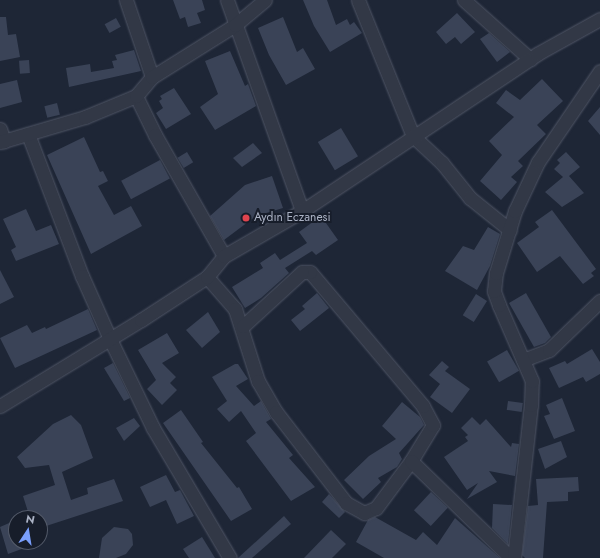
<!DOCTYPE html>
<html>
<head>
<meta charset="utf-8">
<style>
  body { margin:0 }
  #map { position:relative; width:600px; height:558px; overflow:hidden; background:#1e2636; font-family:Jost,sans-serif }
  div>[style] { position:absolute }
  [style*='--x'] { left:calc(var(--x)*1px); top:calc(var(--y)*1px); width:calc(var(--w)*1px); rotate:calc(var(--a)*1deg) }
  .building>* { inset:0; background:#3a4357; transform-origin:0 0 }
  .roads { filter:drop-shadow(0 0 1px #4f5565) drop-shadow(0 0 1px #4f5565) }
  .minor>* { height:13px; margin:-6.5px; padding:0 6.5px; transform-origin:6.5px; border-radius:6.5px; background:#323846 }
  .dots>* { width:11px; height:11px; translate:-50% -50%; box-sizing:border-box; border:2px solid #171d2a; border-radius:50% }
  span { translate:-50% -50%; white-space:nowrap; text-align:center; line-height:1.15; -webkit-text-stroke:4px #171d2a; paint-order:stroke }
  .poi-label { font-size:12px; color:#abb2c4 }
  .left { translate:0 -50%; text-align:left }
  .north { position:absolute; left:8px; top:510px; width:40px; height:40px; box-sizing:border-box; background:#171d2a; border:1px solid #525968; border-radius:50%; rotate:12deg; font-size:11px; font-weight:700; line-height:16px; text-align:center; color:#abb2c4 }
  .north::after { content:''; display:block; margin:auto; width:14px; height:18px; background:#799efb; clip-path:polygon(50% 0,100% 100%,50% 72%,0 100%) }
</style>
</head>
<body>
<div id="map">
  <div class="building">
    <div style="clip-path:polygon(173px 0,202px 0,205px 10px,197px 13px,201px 23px,188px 27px,185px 17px,180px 19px)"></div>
    <div style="clip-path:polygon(303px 0,327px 0,336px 25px,347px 19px,350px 25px,354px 22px,362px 33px,330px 52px,314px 26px)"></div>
    <div style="clip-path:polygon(457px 13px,475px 32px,461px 44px,455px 37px,446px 44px,436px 32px)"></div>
    <div style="clip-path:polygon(0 17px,6px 17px,8px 35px,16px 34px,20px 57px,0 61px)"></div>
    <div style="clip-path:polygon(283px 17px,297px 52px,303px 48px,315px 69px,286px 85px,269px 55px,258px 28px)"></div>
    <div style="left:116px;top:18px;width:10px;height:13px;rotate:61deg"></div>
    <div style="clip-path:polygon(489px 33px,510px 52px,497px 62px,480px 39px)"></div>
    <div style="clip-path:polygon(134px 50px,141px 71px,69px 87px,66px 68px,90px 64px,91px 72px,114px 68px,112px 61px,117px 60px,115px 55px)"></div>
    <div style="clip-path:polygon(230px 51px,245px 86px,248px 84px,256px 106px,215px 130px,200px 107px,218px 94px,205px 61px)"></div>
    <div style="left:29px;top:60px;width:13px;height:10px;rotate:86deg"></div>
    <div style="clip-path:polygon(542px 79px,563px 101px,537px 125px,546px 134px,518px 161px,523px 166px,511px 177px,517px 182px,501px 200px,480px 181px,502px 155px,489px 141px,514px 117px,496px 103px,506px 90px,520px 100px)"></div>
    <div style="clip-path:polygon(17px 80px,22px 102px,0 108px,0 84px)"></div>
    <div style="clip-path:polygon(174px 88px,191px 114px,166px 129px,156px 113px,163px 108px,159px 101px,162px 99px,160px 96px)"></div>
    <div style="left:57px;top:103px;width:12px;height:13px;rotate:76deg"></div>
    <div style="clip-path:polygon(600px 107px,600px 135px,588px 121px)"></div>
    <div style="left:341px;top:128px;width:33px;height:27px;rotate:59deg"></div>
    <div style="clip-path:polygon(84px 137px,100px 172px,103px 171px,108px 181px,98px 186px,114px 215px,131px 206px,142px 226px,91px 254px,47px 155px)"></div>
    <div style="clip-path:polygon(253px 143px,262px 153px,242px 167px,233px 158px)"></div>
    <div style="left:187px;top:152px;width:12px;height:11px;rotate:59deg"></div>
    <div style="clip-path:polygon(566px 152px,580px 167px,569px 176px,584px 193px,562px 207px,545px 192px,563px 177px,554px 169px,560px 163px,557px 160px)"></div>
    <div style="left:160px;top:160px;width:21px;height:44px;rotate:62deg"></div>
    <div style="clip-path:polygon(272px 176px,283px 208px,256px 216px,224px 240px,210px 216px,245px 185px)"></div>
    <div style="clip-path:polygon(26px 209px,36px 231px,51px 225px,59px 244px,16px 261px,11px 250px,16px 247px,3px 219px)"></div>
    <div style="clip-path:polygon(552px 210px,596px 269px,591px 273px,594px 276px,583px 284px,560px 256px,537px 272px,517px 243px,539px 227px,535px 222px)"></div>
    <div style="clip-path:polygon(321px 216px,338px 240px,316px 255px,312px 251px,285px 268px,289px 273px,261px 298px,245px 308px,232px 287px,263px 268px,260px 263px,275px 253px,280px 260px,307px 243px,299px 232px)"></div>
    <div style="clip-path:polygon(488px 227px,500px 234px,490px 266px,477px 290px,445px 271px,463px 246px,474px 250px)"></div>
    <div style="clip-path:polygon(0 270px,14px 297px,0 304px)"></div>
    <div style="clip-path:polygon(317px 293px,329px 308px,300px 331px,291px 320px,305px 309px,302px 306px)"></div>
    <div style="clip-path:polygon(526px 293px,551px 337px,545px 343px,534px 347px,509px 303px)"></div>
    <div style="left:476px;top:294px;width:13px;height:25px;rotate:32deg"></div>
    <div style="clip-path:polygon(88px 309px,97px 330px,15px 368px,0 338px,27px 325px,32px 333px,45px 327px,46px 329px)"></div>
    <div style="clip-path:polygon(208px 312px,220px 332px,202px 348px,186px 330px)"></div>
    <div style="clip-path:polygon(167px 333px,179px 353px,162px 363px,176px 377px,170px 383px,177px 390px,162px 405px,147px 389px,156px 380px,138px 350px)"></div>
    <div style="clip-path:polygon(592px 349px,600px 362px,600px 374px,586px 382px,583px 377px,559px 388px,549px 368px,565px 361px,567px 364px)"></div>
    <div style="left:507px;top:350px;width:24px;height:23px;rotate:60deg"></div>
    <div style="clip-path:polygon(442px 361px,449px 367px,445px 371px,470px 389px,452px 413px,430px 397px,440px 384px,429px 375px)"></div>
    <div style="clip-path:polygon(113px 363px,130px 398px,124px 401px,104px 368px)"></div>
    <div style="clip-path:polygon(235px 364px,238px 364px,248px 379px,236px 386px,254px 406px,261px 401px,271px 419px,266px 422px,293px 455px,289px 458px,315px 487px,291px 501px,246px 441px,256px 433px,241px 411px,229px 422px,217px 409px,227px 401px,212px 377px)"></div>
    <div style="clip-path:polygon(562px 398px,575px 431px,554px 439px,544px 416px,550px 414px,546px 405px)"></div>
    <div style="left:508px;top:401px;width:15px;height:9px;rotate:8deg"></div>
    <div style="clip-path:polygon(402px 402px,420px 417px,424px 425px,399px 453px,402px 459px,397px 467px,378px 478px,381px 482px,363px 499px,344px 480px,369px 456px,396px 439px,382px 426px)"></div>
    <div style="clip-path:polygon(181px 410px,203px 442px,201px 443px,237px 488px,239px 487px,252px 509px,231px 521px,163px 423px)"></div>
    <div style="clip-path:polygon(71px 415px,81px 425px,93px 458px,62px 472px,71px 500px,88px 494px,87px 488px,114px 479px,123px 501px,40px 528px,40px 518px,30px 518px,23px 496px,55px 485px,49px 465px,25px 468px,17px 457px,53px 424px)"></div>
    <div style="clip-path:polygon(472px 417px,480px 425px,486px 419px,511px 447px,512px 443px,519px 444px,515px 476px,489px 471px,497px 482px,467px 499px,478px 483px,467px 490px,444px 457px,468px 441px,465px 437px,468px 435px,461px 428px)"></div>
    <div style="clip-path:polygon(134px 418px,140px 426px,124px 441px,116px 428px)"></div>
    <div style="clip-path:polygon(561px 441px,567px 457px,545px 469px,538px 449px)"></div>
    <div style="clip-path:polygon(166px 475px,175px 492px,180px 490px,194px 516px,177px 524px,166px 500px,150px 507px,140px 487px)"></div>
    <div style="clip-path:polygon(578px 477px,579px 491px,568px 492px,568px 501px,547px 502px,543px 558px,525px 558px,522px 555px,528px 506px,538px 505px,536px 479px)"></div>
    <div style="left:431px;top:492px;width:23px;height:25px;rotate:43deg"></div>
    <div style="clip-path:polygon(329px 494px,345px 512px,339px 518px,322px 502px)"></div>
    <div style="clip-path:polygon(493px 504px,512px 505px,508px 544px,492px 528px)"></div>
    <div style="clip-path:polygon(284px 516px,291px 524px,252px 558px,238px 558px)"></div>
    <div style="clip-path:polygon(375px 517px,416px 540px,423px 532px,437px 545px,455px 518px,500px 558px,384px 558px,356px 542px,368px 520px)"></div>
    <div style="clip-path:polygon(16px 520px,16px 542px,38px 543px,8px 554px,0 527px)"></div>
    <div style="clip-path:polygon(114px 527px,128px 529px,132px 534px,133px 545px,126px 554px,116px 558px,99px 558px,102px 538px)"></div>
    <div style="clip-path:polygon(331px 530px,346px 544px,332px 558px,304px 558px)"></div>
    <div style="clip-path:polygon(202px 537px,215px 558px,189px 558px,183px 549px)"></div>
  </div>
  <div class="roads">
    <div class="minor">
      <div style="--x:126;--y:0;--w:81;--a:71.3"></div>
      <div style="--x:227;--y:0;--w:224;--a:70.4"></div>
      <div style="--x:358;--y:0;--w:147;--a:68"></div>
      <div style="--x:413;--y:136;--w:40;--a:43"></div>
      <div style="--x:442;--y:163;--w:45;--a:51.3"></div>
      <div style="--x:470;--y:198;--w:51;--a:38.7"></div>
      <div style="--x:464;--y:0;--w:89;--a:41.8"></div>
      <div style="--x:136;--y:96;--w:43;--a:64"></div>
      <div style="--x:155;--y:135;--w:139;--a:60.3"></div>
      <div style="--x:0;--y:129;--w:13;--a:72"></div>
      <div style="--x:28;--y:134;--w:152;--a:69.2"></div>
      <div style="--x:82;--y:276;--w:69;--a:66"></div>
      <div style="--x:110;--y:339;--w:99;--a:64.2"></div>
      <div style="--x:153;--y:428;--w:151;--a:59.4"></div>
      <div style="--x:0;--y:142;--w:89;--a:-16.4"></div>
      <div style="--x:85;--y:117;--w:55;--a:-22.4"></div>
      <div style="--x:136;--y:96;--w:25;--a:-50"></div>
      <div style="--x:152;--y:77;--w:98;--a:-32.1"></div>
      <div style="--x:235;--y:25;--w:39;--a:-40"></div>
      <div style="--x:207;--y:277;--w:43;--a:48.8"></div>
      <div style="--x:235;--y:309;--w:76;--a:72.3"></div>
      <div style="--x:258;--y:381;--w:36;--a:60"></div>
      <div style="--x:276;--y:412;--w:115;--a:52.4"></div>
      <div style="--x:346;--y:503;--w:21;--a:29"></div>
      <div style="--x:364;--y:513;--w:13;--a:-23"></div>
      <div style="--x:376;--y:508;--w:59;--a:-53.3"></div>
      <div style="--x:411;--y:461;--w:42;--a:-58.6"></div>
      <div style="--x:433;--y:425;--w:21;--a:-118"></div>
      <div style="--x:423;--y:406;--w:175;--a:-130.1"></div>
      <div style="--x:310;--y:272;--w:8;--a:180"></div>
      <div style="--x:302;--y:272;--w:80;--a:137.5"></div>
      <div style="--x:523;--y:360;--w:28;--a:-21"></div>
      <div style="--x:549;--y:350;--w:71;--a:-43.9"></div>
      <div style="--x:0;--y:406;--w:165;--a:-31.4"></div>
      <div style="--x:141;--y:320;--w:79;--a:-33.1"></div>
      <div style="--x:207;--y:277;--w:27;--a:-51"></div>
      <div style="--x:224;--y:256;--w:90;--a:-30"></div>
      <div style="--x:302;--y:211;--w:283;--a:-33.7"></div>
      <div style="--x:537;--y:54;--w:72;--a:-29.1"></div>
      <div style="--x:411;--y:461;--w:139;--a:44.1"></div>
      <div style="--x:514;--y:558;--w:154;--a:-83.7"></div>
      <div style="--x:531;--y:405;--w:24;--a:-88"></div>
      <div style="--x:532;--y:381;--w:83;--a:-113.5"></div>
      <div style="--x:499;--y:305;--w:15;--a:-110"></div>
      <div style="--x:494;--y:291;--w:18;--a:-84"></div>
      <div style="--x:496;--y:273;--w:65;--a:-73"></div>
      <div style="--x:515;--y:211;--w:54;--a:-64.9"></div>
      <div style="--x:538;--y:162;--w:110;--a:-55.7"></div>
    </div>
  </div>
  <div class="dots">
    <div style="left:246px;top:218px;background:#e0444e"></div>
  </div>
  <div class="poi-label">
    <span class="left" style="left:254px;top:218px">Aydın Eczanesi</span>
  </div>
  <div class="north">N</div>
</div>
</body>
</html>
